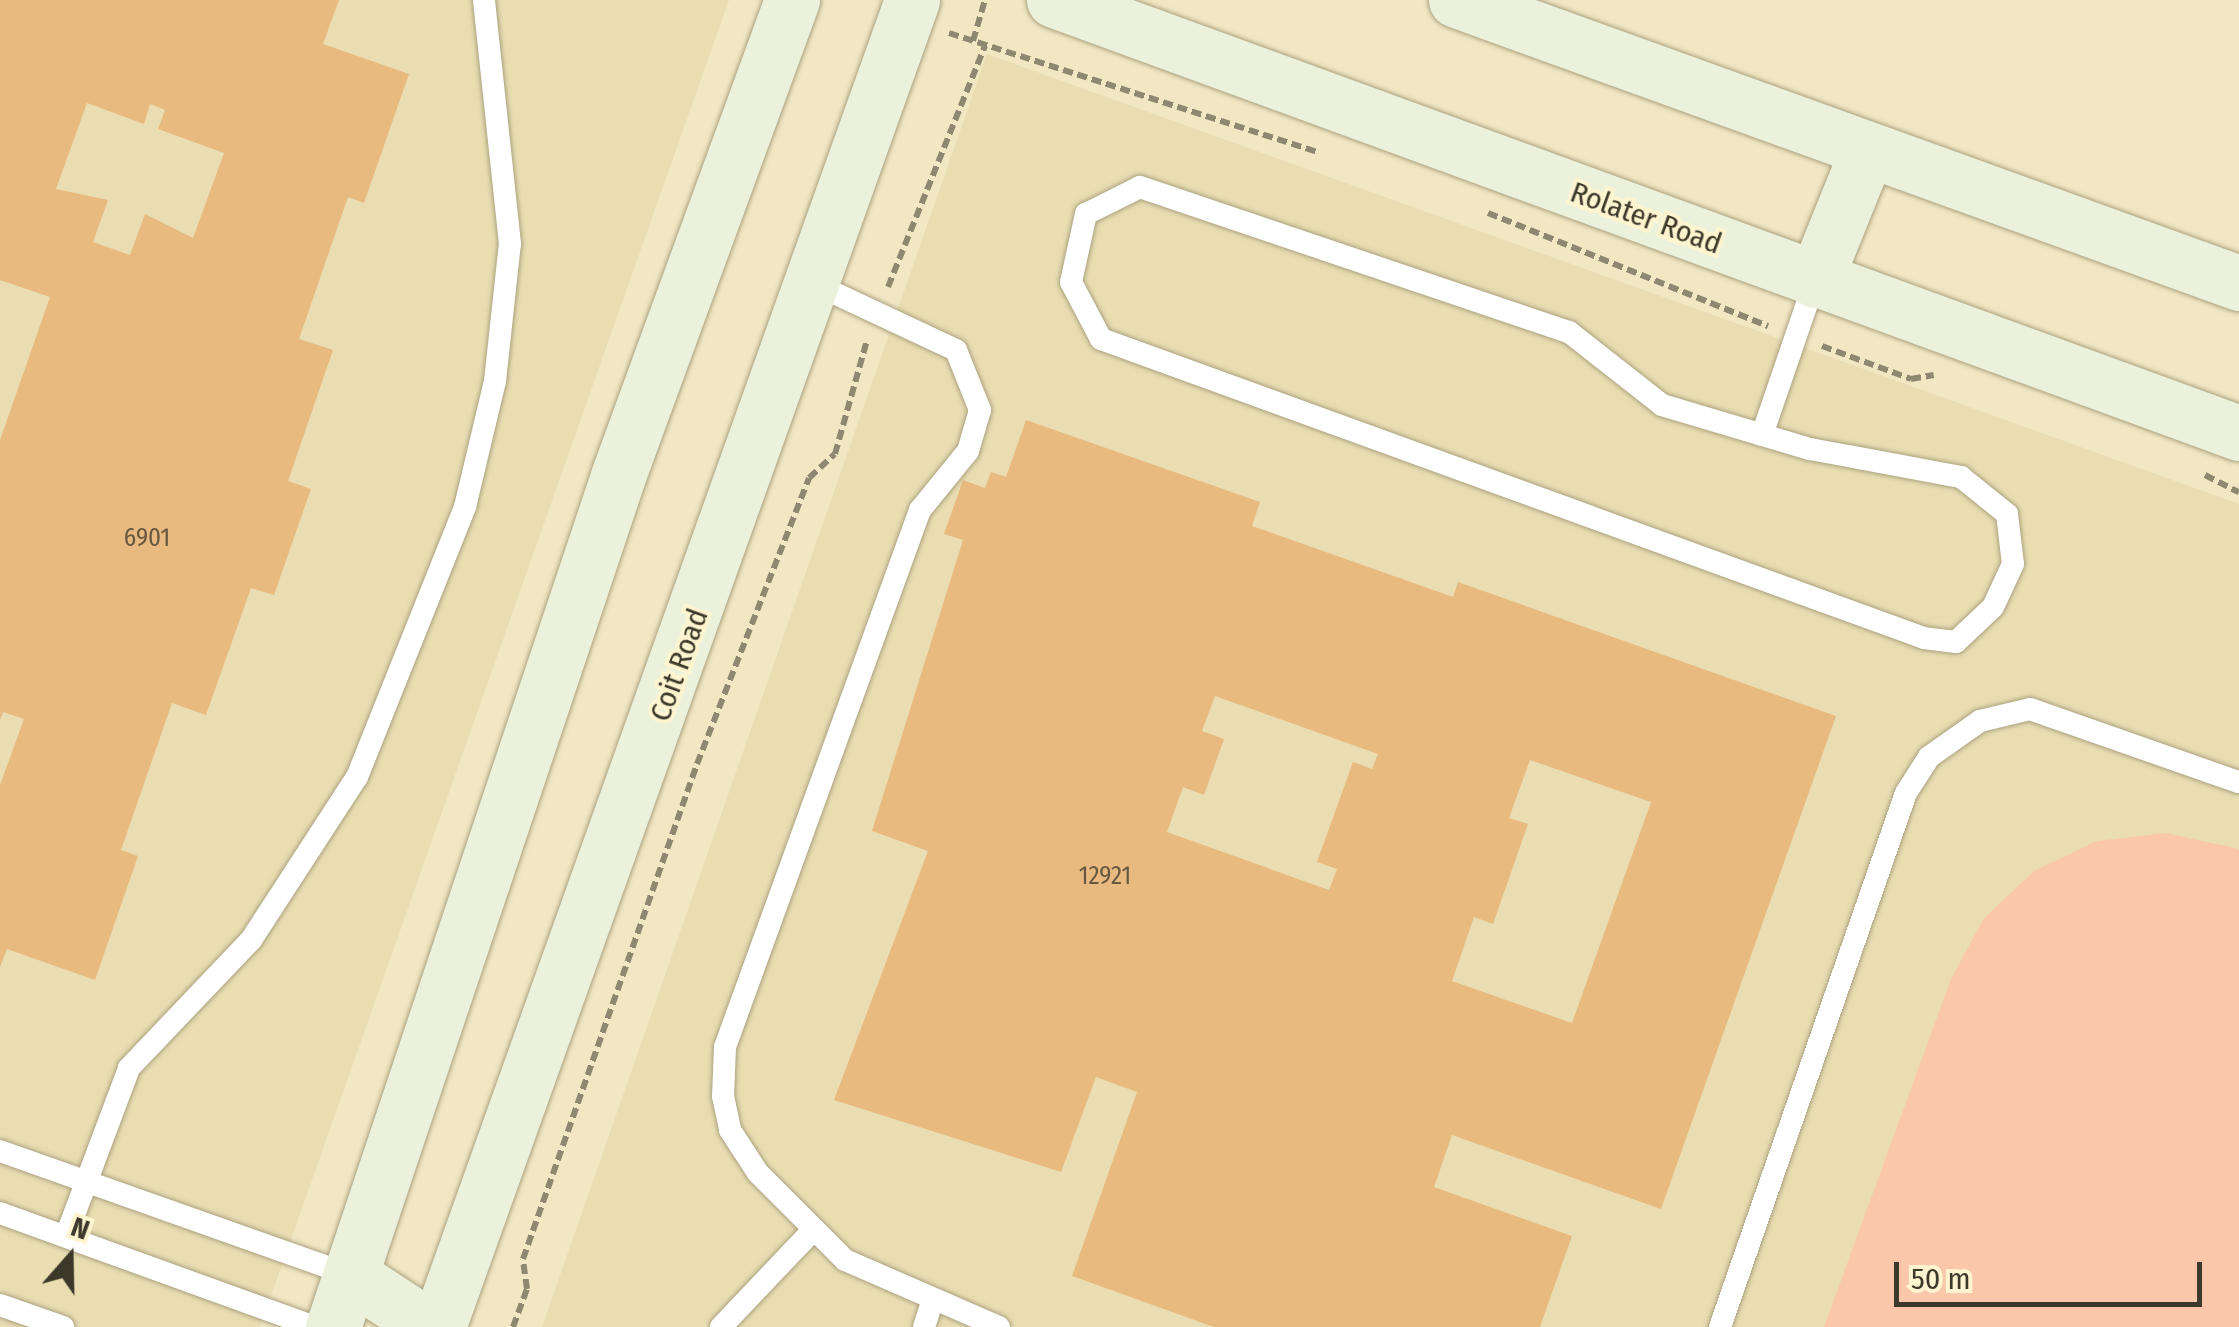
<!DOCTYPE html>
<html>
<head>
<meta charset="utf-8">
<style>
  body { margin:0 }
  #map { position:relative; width:2239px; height:1327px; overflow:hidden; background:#f1e7c3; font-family:"Fira Sans Condensed",sans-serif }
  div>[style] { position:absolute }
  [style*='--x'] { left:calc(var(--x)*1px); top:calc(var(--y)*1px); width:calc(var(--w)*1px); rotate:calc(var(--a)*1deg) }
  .built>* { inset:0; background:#e9ddb1 }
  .green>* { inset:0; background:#fac7ab }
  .building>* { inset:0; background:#e8ba80 }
  .path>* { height:6px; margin-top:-3px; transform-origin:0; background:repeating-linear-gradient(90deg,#8f8870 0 10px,transparent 0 15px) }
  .roads { filter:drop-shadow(0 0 2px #aba280) drop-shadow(0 0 2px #aba280) }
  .lane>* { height:22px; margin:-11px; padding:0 11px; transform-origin:11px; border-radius:11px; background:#fff }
  .secondary>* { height:55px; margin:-27.5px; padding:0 27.5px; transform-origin:27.5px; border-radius:27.5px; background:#ecf1db }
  span { translate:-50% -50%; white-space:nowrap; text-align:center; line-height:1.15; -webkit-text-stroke:8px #fef5d0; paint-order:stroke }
  .number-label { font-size:25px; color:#675840 }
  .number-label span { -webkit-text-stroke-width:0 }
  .street-label { font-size:30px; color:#3c382a }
  .north { position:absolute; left:20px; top:1207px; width:100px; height:100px; -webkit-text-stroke:8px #fef5d0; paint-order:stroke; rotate:20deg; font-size:28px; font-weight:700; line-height:40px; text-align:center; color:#3c382a }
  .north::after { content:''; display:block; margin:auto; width:35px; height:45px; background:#3c382a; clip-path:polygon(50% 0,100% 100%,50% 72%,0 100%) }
  .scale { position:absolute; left:1894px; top:1262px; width:308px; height:45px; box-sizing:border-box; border:5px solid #3c382a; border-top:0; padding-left:12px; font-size:30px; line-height:35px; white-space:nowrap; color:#3c382a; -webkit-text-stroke:8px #fef5d0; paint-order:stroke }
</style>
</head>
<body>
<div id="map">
  <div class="built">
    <div style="clip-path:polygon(0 0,729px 0,260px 1327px,0 1327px)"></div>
    <div style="clip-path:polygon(987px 54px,2239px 504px,2239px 1327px,542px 1327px)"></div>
  </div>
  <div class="green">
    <div style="clip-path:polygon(2166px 833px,2239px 849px,2239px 1327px,1824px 1327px,1951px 979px,1984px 918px,2034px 871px,2097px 841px)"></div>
  </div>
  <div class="building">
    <div style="clip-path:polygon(evenodd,0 0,339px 0,323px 44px,409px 74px,364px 203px,348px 197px,299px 339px,333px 350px,288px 481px,311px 489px,274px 595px,251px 588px,206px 715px,172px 703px,121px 850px,138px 856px,95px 980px,7px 949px,0 967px,0 785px,24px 719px,3px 712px,0 720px,0 440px,50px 297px,0 280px,0 0,87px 103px,144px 124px,150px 104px,165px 110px,158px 129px,224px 153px,193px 238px,145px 214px,130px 255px,93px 242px,108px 200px,56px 189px,87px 103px)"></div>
    <div style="clip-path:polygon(evenodd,1026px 420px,1260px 502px,1252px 526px,1453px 597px,1458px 582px,1836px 716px,1661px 1209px,1452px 1135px,1434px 1187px,1572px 1236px,1540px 1327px,1214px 1327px,1072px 1276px,1137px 1092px,1096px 1077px,1061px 1172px,834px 1100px,928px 851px,872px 831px,963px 540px,944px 534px,963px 480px,985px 488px,991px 472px,1006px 477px,1026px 420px,1215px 696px,1378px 754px,1372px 769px,1353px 762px,1317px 862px,1337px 869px,1329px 890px,1167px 832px,1183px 787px,1204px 795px,1224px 739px,1202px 731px,1215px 696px,1026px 420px,1530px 760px,1651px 802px,1572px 1023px,1452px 981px,1474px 917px,1493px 924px,1528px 824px,1509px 818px,1530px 760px)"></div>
  </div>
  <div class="path">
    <div style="--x:949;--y:33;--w:388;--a:17.9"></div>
    <div style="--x:973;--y:41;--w:43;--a:-73.7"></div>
    <div style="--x:1488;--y:213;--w:302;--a:22"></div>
    <div style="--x:888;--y:287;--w:260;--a:-68.1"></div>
    <div style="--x:1822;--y:346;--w:95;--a:20.3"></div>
    <div style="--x:1911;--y:379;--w:23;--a:-10"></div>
    <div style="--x:2205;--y:475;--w:38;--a:27"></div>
    <div style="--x:513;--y:1327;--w:40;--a:-69.8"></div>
    <div style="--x:527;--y:1289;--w:30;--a:-98"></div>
    <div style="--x:523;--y:1259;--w:525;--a:-70.63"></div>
    <div style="--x:697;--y:764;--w:307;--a:-68.6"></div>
    <div style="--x:809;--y:478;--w:35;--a:-43"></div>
    <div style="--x:835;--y:454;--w:118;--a:-74.3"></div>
  </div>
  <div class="roads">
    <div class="lane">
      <div style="--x:1140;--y:187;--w:453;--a:18.7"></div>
      <div style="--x:1569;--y:332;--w:118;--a:38.1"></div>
      <div style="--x:1662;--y:405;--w:154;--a:16.6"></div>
      <div style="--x:1810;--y:449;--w:154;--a:10.5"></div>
      <div style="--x:1961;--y:477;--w:59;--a:38.8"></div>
      <div style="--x:2007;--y:514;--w:50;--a:83.2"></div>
      <div style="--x:2013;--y:564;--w:47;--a:114.9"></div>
      <div style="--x:1993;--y:607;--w:51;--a:136.6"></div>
      <div style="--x:1956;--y:642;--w:32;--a:-173"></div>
      <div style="--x:1924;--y:638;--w:876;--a:-160.03"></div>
      <div style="--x:1101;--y:339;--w:64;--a:-117.8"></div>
      <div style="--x:1071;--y:282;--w:70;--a:-77.6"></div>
      <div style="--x:1086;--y:214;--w:60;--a:-26.6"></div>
      <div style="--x:815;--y:284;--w:156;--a:25.1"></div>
      <div style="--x:956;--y:350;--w:65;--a:68.2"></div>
      <div style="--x:980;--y:410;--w:43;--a:106.3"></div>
      <div style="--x:968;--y:451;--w:76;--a:129.1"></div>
      <div style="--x:920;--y:510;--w:571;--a:109.96"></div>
      <div style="--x:725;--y:1047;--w:49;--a:92.3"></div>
      <div style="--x:723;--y:1096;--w:35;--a:78"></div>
      <div style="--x:730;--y:1130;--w:51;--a:56.9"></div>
      <div style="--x:758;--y:1173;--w:123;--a:45"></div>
      <div style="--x:845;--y:1260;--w:168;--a:23.5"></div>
      <div style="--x:1762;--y:435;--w:164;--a:-71.1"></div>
      <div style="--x:0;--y:1151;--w:371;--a:19.5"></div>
      <div style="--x:0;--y:1213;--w:335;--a:19.9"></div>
      <div style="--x:66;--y:1236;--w:179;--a:-69.4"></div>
      <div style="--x:129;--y:1068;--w:177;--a:-46.4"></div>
      <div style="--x:251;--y:940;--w:194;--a:-57"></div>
      <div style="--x:357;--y:777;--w:291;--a:-68.2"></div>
      <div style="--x:465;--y:507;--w:130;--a:-76.6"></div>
      <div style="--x:495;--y:381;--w:138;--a:-83.8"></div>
      <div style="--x:510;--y:244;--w:245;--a:-96.1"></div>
      <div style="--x:0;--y:1305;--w:67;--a:19.2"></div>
      <div style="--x:721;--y:1327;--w:135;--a:-46.5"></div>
      <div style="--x:924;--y:1327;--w:25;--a:-72"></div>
      <div style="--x:1720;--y:1327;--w:565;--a:-70.8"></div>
      <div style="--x:1906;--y:793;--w:43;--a:-57.4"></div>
      <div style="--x:1929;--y:757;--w:62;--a:-35.2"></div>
      <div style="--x:1980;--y:721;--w:51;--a:-13.5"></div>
      <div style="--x:2030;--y:709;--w:221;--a:19.3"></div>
    </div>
    <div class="secondary">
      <div style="--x:1054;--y:0;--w:1262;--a:20.07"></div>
      <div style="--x:1456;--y:0;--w:833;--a:19.87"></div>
      <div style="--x:1815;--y:280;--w:141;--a:-68"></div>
      <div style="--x:352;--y:1276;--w:93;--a:33.2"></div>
      <div style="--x:333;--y:1327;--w:897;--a:-71.48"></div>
      <div style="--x:618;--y:476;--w:507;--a:-69.92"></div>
      <div style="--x:438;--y:1327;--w:1409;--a:-70.34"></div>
    </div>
  </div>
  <div class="number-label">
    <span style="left:147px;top:538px">6901</span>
    <span style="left:1105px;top:876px">12921</span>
  </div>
  <div class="street-label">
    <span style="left:1646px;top:218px;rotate:20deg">Rolater Road</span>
    <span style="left:679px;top:665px;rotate:-70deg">Coit Road</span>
  </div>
  <div class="north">N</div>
  <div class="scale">50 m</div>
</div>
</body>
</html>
